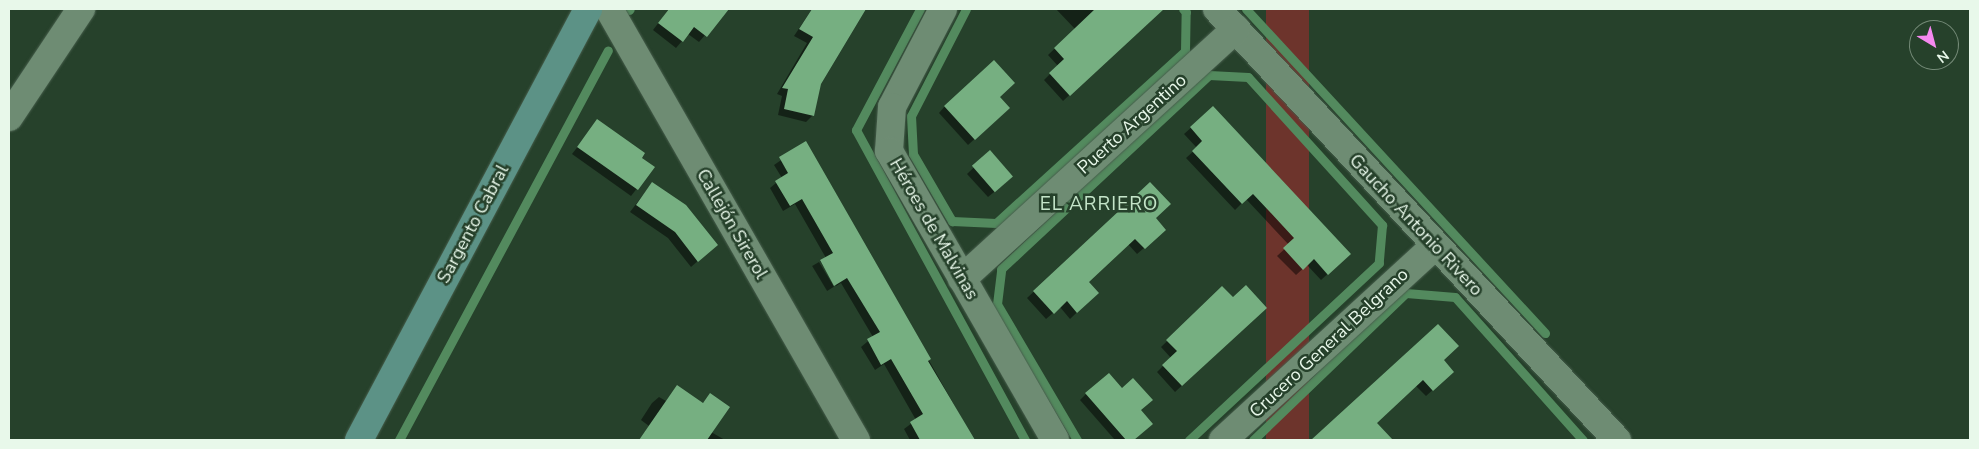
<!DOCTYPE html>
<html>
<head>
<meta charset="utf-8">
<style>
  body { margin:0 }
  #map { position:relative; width:1979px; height:449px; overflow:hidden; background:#26412b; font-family:"Nunito Sans",sans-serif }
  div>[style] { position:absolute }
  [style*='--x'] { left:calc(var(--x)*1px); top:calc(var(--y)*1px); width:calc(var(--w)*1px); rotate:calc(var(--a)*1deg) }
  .green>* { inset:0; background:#6d342c; transform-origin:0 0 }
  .shadow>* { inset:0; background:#0007; transform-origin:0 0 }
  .stream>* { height:9px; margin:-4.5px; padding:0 4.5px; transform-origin:4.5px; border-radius:4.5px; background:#538a5e }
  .building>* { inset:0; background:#76af81; transform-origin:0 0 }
  .roads { filter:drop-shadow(0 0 1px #465d4b) drop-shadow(0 0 1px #465d4b) }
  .minor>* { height:28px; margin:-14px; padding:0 14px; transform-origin:14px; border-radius:14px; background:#6e8c73 }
  .secondary>* { height:28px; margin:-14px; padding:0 14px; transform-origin:14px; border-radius:14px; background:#5c9286 }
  span { translate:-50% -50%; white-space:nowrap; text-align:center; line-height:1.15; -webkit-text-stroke:5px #26412b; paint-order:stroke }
  .street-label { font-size:18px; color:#e8f8ea }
  .neighbourhood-label { font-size:19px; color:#c5e5c9; letter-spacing:1px }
  .frame { position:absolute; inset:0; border:10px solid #e8f8ea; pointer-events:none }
  .north { position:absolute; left:1909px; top:20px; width:50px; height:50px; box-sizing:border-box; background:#26412b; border:1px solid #748a77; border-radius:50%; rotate:143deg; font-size:14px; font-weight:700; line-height:20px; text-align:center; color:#e8f8ea }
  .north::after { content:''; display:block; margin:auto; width:18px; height:22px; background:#f589ef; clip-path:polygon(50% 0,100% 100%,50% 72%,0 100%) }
</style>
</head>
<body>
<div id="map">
  <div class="green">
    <div style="left:1266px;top:9px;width:43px;height:434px"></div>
  </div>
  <div class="shadow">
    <div style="clip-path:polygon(669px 9px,716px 9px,723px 14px,699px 42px,688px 34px,676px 48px,653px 30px)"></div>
    <div style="clip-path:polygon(812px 9px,826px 12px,828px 9px,856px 9px,862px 13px,820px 84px,813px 115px,806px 122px,778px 115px,782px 96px,777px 94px,807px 43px,794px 36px)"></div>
    <div style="clip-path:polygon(1056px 9px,1145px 9px,1153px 17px,1063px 101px,1044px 80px,1058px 66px,1048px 55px,1075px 29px)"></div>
    <div style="clip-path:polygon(999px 97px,1002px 114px,968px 145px,939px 113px,945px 106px)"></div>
    <div style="clip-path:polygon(1213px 108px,1343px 260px,1321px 280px,1307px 265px,1296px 275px,1277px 256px,1289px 245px,1246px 199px,1235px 210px,1186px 158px,1197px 148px,1184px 134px)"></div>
    <div style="clip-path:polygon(598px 121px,653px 168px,631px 196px,572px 154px)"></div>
    <div style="clip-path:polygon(806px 143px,974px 440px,910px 440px,904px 429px,916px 420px,884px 364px,875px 370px,861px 347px,873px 337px,841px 283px,836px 286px,820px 261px,826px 258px,795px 204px,783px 211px,770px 188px,782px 178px,774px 165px)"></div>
    <div style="clip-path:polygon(990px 152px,1005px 183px,988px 197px,967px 174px)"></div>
    <div style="clip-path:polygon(652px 183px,709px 251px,691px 267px,668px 238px,630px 212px)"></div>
    <div style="clip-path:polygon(1150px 183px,1158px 236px,1137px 254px,1128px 244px,1087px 282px,1097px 293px,1070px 319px,1060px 307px,1046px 319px,1027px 298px)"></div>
    <div style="left:819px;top:262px;width:29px;height:8px;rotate:59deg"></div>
    <div style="clip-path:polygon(1222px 288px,1232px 299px,1259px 314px,1175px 392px,1157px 372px,1171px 358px,1161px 347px)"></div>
    <div style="clip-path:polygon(1438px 326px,1446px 378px,1426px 396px,1416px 386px,1376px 423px,1386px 434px,1379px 440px,1313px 440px)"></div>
    <div style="clip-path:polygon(677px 387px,702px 404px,710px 395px,711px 432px,725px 440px,639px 440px,649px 426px,641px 420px,652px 403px,659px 397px,666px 401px)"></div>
    <div style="clip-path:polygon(1086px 394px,1140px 410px,1145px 430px,1133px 440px,1115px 440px,1080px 400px)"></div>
  </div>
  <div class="stream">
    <div style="--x:920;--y:9;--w:137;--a:117.9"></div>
    <div style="--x:856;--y:130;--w:353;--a:61.4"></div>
    <div style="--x:966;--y:9;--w:120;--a:117.2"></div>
    <div style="--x:911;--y:116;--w:38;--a:87"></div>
    <div style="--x:913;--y:154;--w:78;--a:59.8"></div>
    <div style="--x:952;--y:221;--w:44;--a:2.6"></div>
    <div style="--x:996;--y:223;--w:256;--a:-42.3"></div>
    <div style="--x:1185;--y:51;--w:39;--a:-89"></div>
    <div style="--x:1186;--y:12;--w:4;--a:-135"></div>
    <div style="--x:1246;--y:9;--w:441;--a:47.3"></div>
    <div style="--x:629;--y:10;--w:1;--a:-45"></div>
    <div style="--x:399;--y:440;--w:442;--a:-61.8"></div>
    <div style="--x:1077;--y:440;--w:158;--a:-120.5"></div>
    <div style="--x:997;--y:304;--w:35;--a:-83"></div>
    <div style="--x:1001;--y:269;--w:284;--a:-43"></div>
    <div style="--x:1209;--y:75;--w:39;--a:3"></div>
    <div style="--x:1248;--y:77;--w:200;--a:47.8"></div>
    <div style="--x:1382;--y:225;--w:38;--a:95"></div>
    <div style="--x:1379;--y:263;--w:260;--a:137"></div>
    <div style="--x:1253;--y:440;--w:212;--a:-43.9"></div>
    <div style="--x:1406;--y:293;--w:49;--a:4.7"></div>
    <div style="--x:1455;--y:297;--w:192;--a:48.2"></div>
  </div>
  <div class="building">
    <div style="clip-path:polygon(669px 9px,729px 9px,707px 37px,694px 27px,683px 42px,658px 23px)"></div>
    <div style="clip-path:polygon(812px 9px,866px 9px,821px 84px,814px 116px,784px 109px,788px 89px,782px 88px,813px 37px,799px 29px)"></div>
    <div style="clip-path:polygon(1095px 9px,1164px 9px,1070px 96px,1049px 73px,1064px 59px,1054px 48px)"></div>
    <div style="clip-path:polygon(994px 60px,1015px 83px,1000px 97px,1010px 108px,975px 140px,944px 106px)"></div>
    <div style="clip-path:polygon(1213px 106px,1351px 254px,1328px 275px,1314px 259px,1303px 270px,1283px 248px,1294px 238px,1269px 211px,1253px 194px,1242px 204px,1192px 151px,1202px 141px,1190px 127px)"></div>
    <div style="clip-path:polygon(597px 119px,645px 153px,642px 158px,655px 167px,638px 190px,577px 147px)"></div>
    <div style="clip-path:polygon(806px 141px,931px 359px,928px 361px,975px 440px,920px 440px,910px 422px,923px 414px,891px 359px,881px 365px,867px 339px,880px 332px,847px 278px,834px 286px,820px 260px,833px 253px,802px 199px,790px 206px,775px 181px,788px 173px,779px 157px)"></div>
    <div style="left:990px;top:150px;width:35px;height:24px;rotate:49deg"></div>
    <div style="clip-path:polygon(652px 182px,686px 205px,718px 245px,698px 262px,675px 232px,636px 205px)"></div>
    <div style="clip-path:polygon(1150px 182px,1171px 204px,1156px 218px,1166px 230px,1145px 249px,1135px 239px,1089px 282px,1099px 293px,1077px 313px,1067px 301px,1054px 314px,1033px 291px)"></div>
    <div style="clip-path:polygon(1246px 285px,1267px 308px,1182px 386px,1162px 365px,1177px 351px,1166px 340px,1222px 286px,1233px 297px)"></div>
    <div style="clip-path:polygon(1438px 324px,1459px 346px,1444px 360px,1454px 372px,1433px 391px,1423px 380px,1377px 423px,1393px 440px,1311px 440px)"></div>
    <div style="clip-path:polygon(1109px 373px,1122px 388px,1133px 378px,1153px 400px,1141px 410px,1153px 424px,1134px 440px,1126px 440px,1085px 393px)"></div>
    <div style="clip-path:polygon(677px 385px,703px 403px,710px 393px,730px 407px,707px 440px,639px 440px)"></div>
  </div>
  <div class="roads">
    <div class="minor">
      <div style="--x:609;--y:9;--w:497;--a:60.2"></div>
      <div style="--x:943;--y:9;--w:110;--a:117.5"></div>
      <div style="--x:892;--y:107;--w:44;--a:93.9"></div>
      <div style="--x:889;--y:151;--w:333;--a:60.1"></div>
      <div style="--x:1217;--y:9;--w:588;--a:47.14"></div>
      <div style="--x:9;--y:117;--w:130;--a:-56.3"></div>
      <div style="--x:962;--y:279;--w:371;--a:-42.4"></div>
      <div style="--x:1223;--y:440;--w:287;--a:-42.5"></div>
    </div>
    <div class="secondary">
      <div style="--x:359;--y:440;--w:488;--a:-62"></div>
    </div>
  </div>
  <div class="street-label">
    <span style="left:1132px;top:124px;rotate:-42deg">Puerto Argentino</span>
    <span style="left:473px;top:224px;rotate:-62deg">Sargento Cabral</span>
    <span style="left:732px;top:224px;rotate:60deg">Callejón Sirerol</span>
    <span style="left:1416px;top:225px;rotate:47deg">Gaucho Antonio Rivero</span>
    <span style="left:934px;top:229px;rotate:60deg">Héroes de Malvinas</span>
    <span style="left:1329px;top:343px;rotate:-43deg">Crucero General Belgrano</span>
  </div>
  <div class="neighbourhood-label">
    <span style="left:1099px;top:205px">EL ARRIERO</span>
  </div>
  <div class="frame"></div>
  <div class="north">N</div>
</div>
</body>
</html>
